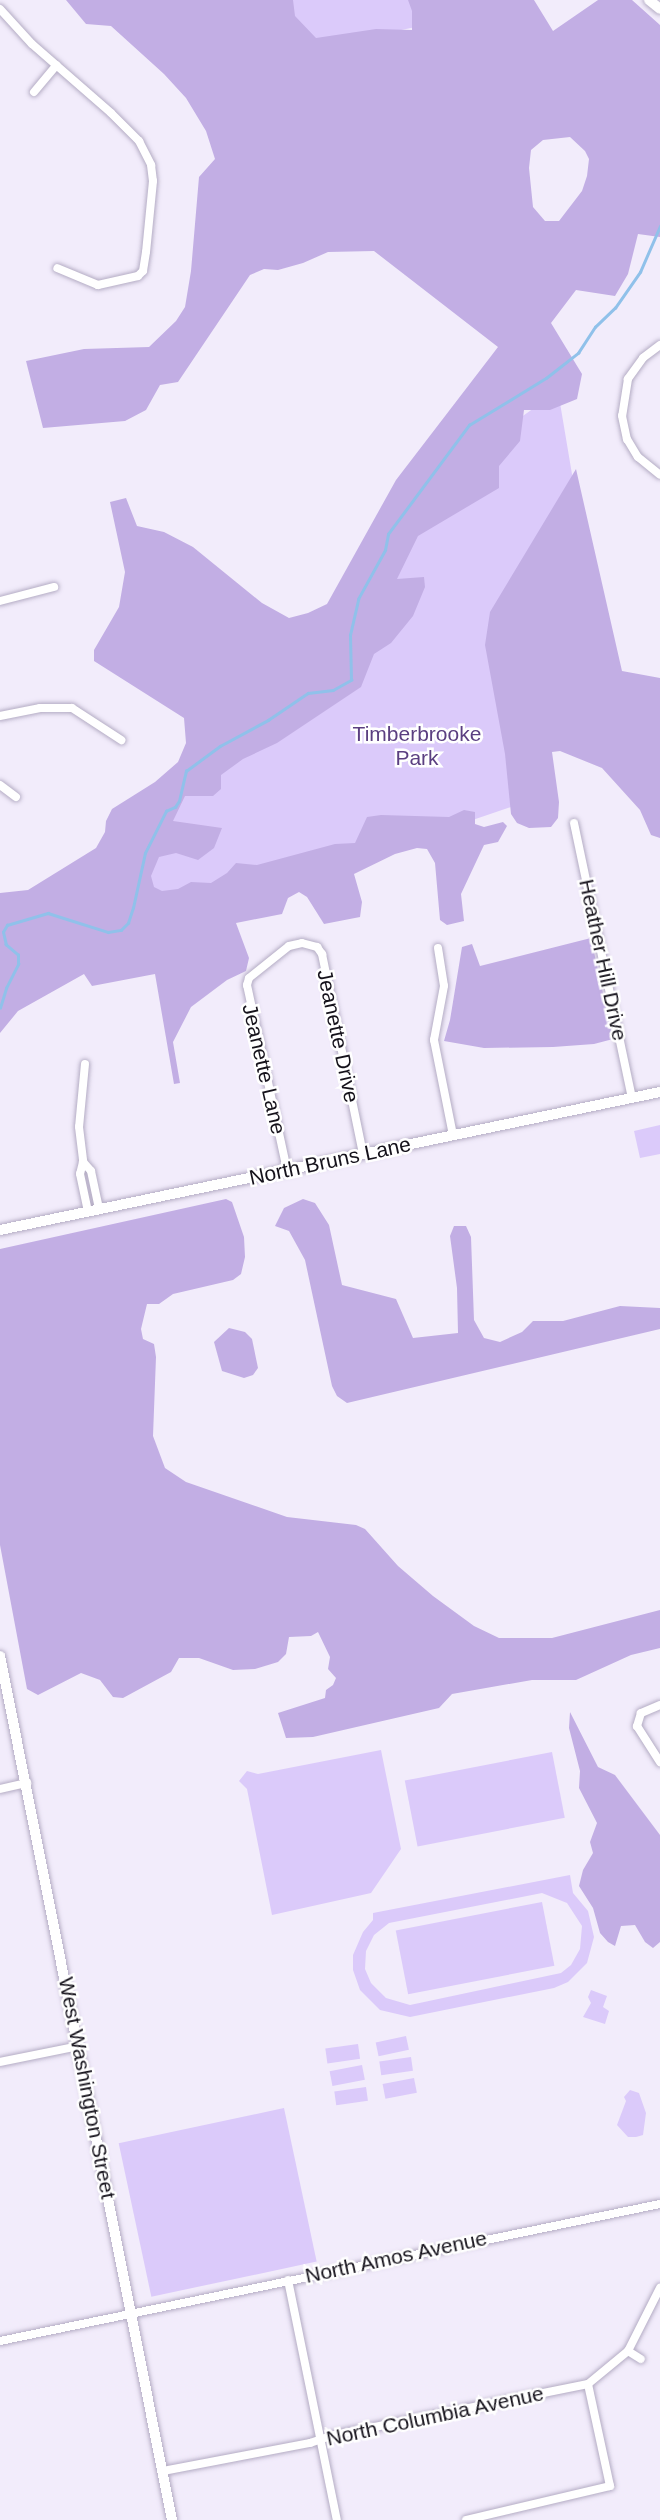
<!DOCTYPE html>
<html>
<head>
<meta charset="utf-8">
<style>
  body { margin:0 }
  #map { position:relative; width:660px; height:2520px; overflow:hidden; background:#f2ecfb; font-family:Helvetica,sans-serif }
  div>[style] { position:absolute }
  [style*='--x'] { left:calc(var(--x)*1px); top:calc(var(--y)*1px); width:calc(var(--w)*1px); rotate:calc(var(--a)*1deg) }
  .green>* { inset:0; background:#dbcafa; transform-origin:0 0 }
  .forest>* { inset:0; background:#c2aee4 }
  .stream>* { height:2.5px; margin:-1.25px; padding:0 1.25px; transform-origin:1.25px; border-radius:1.25px; background:#90c1ea }
  .roads { filter:drop-shadow(0 0 2px #b4acc4) drop-shadow(0 0 2px #b4acc4) }
  .street>* { height:8px; margin:-4px; padding:0 4px; transform-origin:4px; border-radius:4px; background:#fff }
  .secondary>* { height:10px; margin:-5px; padding:0 5px; transform-origin:5px; border-radius:5px; background:#fff }
  span { translate:-50% -50%; white-space:nowrap; text-align:center; line-height:1.15; -webkit-text-stroke:5px #fff; paint-order:stroke }
  .park-label { font-size:21px; color:#5b3f81 }
  .street-label { font-size:21px; color:#15121b }
</style>
</head>
<body>
<div id="map">
  <div class="green">
    <div style="clip-path:polygon(220px 0,493px 0,495px 11px,233px 64px)"></div>
    <div style="clip-path:polygon(558px 391px,576px 498px,514px 806px,156px 928px,100px 857px,398px 549px,452px 466px)"></div>
    <div style="clip-path:polygon(660px 1125px,660px 1154px,640px 1158px,634px 1131px)"></div>
    <div style="clip-path:polygon(381px 1750px,401px 1849px,371px 1893px,272px 1915px,247px 1789px,239px 1781px,247px 1771px,258px 1774px)"></div>
    <div style="left:552px;top:1752px;width:67px;height:150px;rotate:79deg"></div>
    <div style="clip-path:polygon(evenodd,570px 1875px,573px 1893px,588px 1911px,594px 1937px,587px 1963px,568px 1982px,554px 1988px,410px 2017px,380px 2010px,360px 1990px,353px 1970px,353px 1955px,363px 1932px,373px 1920px,373px 1913px,570px 1875px,542px 1893px,567px 1903px,582px 1926px,580px 1949px,571px 1965px,561px 1973px,410px 2005px,386px 1998px,371px 1983px,365px 1969px,366px 1951px,374px 1935px,389px 1923px,542px 1893px)"></div>
    <div style="left:542px;top:1902px;width:65px;height:149px;rotate:79deg"></div>
    <div style="clip-path:polygon(591px 1990px,607px 1996px,603px 2007px,609px 2011px,605px 2024px,583px 2017px,591px 2003px,588px 1997px)"></div>
    <div style="left:406px;top:2036px;width:14px;height:31px;rotate:78deg"></div>
    <div style="left:358px;top:2044px;width:15px;height:33px;rotate:82deg"></div>
    <div style="left:411px;top:2057px;width:14px;height:32px;rotate:82deg"></div>
    <div style="left:362px;top:2065px;width:15px;height:33px;rotate:79deg"></div>
    <div style="left:414px;top:2078px;width:15px;height:32px;rotate:79deg"></div>
    <div style="left:366px;top:2087px;width:14px;height:32px;rotate:82deg"></div>
    <div style="clip-path:polygon(630px 2090px,639px 2093px,646px 2113px,643px 2135px,636px 2137px,628px 2137px,617px 2125px,626px 2101px,624px 2097px)"></div>
    <div style="left:284px;top:2108px;width:157px;height:169px;rotate:78deg"></div>
  </div>
  <div class="forest">
    <div style="clip-path:polygon(evenodd,66px 0,293px 0,295px 16px,316px 38px,376px 29px,412px 30px,412px 11px,408px 0,534px 0,553px 31px,598px 0,632px 0,660px 25px,660px 237px,638px 234px,628px 274px,615px 296px,576px 290px,551px 323px,582px 374px,577px 399px,550px 410px,524px 410px,520px 441px,499px 466px,499px 488px,418px 536px,397px 579px,424px 577px,425px 587px,413px 616px,391px 643px,374px 654px,361px 687px,277px 743px,243px 759px,221px 775px,221px 789px,213px 796px,185px 796px,173px 821px,222px 828px,214px 848px,198px 860px,176px 853px,159px 857px,151px 876px,154px 887px,162px 891px,178px 889px,191px 882px,211px 883px,227px 873px,236px 863px,257px 865px,335px 844px,355px 843px,367px 817px,381px 815px,449px 817px,464px 810px,475px 812px,475px 824px,484px 827px,503px 822px,507px 826px,498px 842px,484px 845px,461px 894px,464px 921px,447px 925px,440px 920px,435px 863px,427px 849px,417px 848px,395px 854px,354px 874px,362px 902px,360px 917px,324px 924px,307px 897px,299px 892px,288px 898px,282px 914px,236px 923px,249px 958px,246px 971px,227px 980px,191px 1007px,173px 1042px,180px 1083px,174px 1084px,155px 974px,92px 986px,84px 974px,18px 1011px,0 1033px,0 893px,28px 890px,96px 848px,105px 832px,106px 821px,112px 809px,155px 782px,178px 762px,186px 743px,184px 718px,94px 661px,94px 650px,119px 607px,125px 572px,110px 502px,126px 498px,137px 526px,164px 532px,193px 547px,262px 603px,289px 618px,308px 613px,327px 604px,396px 480px,498px 347px,374px 251px,328px 252px,303px 263px,278px 270px,264px 269px,250px 275px,178px 382px,160px 385px,146px 410px,125px 421px,43px 428px,26px 361px,84px 349px,149px 347px,176px 321px,185px 307px,191px 271px,199px 177px,215px 159px,206px 131px,186px 98px,164px 74px,111px 26px,86px 24px,66px 0,570px 137px,585px 151px,589px 159px,587px 176px,582px 191px,559px 221px,545px 221px,533px 207px,529px 168px,531px 150px,543px 140px,570px 137px)"></div>
    <div style="clip-path:polygon(576px 469px,622px 671px,660px 678px,660px 838px,651px 835px,640px 810px,602px 768px,560px 751px,552px 752px,559px 802px,558px 818px,551px 827px,529px 828px,517px 823px,511px 814px,505px 754px,485px 645px,490px 612px)"></div>
    <div style="clip-path:polygon(591px 938px,613px 1039px,594px 1044px,553px 1047px,484px 1048px,444px 1041px,450px 1020px,462px 947px,472px 944px,480px 966px)"></div>
    <div style="clip-path:polygon(226px 1199px,232px 1202px,244px 1237px,245px 1257px,241px 1274px,233px 1280px,173px 1294px,159px 1304px,147px 1304px,141px 1329px,143px 1339px,154px 1344px,156px 1357px,153px 1436px,165px 1468px,186px 1482px,287px 1517px,356px 1525px,365px 1529px,398px 1566px,433px 1596px,474px 1626px,499px 1638px,552px 1638px,660px 1610px,660px 1648px,631px 1655px,576px 1680px,532px 1680px,452px 1694px,439px 1708px,313px 1737px,286px 1738px,278px 1713px,325px 1698px,326px 1690px,333px 1685px,336px 1678px,328px 1669px,330px 1657px,318px 1632px,311px 1636px,289px 1637px,286px 1654px,278px 1662px,255px 1669px,233px 1670px,199px 1658px,179px 1658px,171px 1672px,123px 1698px,113px 1697px,100px 1680px,81px 1673px,38px 1695px,27px 1689px,0 1545px,0 1249px)"></div>
    <div style="clip-path:polygon(303px 1199px,315px 1203px,329px 1225px,342px 1285px,396px 1299px,413px 1338px,458px 1333px,457px 1288px,450px 1236px,454px 1226px,466px 1226px,471px 1237px,474px 1320px,484px 1338px,500px 1342px,522px 1332px,533px 1321px,563px 1321px,620px 1306px,660px 1308px,660px 1329px,347px 1403px,337px 1396px,332px 1386px,305px 1260px,289px 1231px,275px 1226px,284px 1208px)"></div>
    <div style="clip-path:polygon(229px 1328px,245px 1332px,252px 1339px,258px 1368px,253px 1375px,244px 1378px,222px 1371px,214px 1342px)"></div>
    <div style="clip-path:polygon(570px 1712px,598px 1767px,615px 1775px,660px 1835px,660px 1942px,653px 1948px,645px 1942px,635px 1925px,621px 1926px,615px 1946px,608px 1942px,600px 1933px,593px 1908px,579px 1886px,583px 1870px,593px 1853px,590px 1842px,597px 1823px,579px 1788px,580px 1771px,569px 1728px)"></div>
  </div>
  <div class="stream">
    <div style="--x:0;--y:1008;--w:21;--a:-73"></div>
    <div style="--x:6;--y:988;--w:27;--a:-63"></div>
    <div style="--x:18;--y:964;--w:9;--a:-90"></div>
    <div style="--x:18;--y:955;--w:16;--a:-140"></div>
    <div style="--x:6;--y:945;--w:13;--a:-103"></div>
    <div style="--x:3;--y:932;--w:8;--a:-60"></div>
    <div style="--x:7;--y:925;--w:43;--a:-16.3"></div>
    <div style="--x:48;--y:913;--w:63;--a:17.6"></div>
    <div style="--x:108;--y:932;--w:13;--a:-9"></div>
    <div style="--x:121;--y:930;--w:10;--a:-45"></div>
    <div style="--x:128;--y:923;--w:16;--a:-72"></div>
    <div style="--x:133;--y:908;--w:56;--a:-77.7"></div>
    <div style="--x:145;--y:853;--w:47;--a:-63.4"></div>
    <div style="--x:166;--y:811;--w:10;--a:-24"></div>
    <div style="--x:175;--y:807;--w:7;--a:-56"></div>
    <div style="--x:179;--y:801;--w:31;--a:-77"></div>
    <div style="--x:186;--y:771;--w:42;--a:-36.3"></div>
    <div style="--x:220;--y:746;--w:55;--a:-28.4"></div>
    <div style="--x:268;--y:720;--w:48;--a:-34"></div>
    <div style="--x:308;--y:693;--w:25;--a:-7"></div>
    <div style="--x:333;--y:690;--w:21;--a:-29"></div>
    <div style="--x:351;--y:680;--w:45;--a:-91.3"></div>
    <div style="--x:350;--y:635;--w:37;--a:-77"></div>
    <div style="--x:358;--y:599;--w:56;--a:-61.1"></div>
    <div style="--x:385;--y:550;--w:16;--a:-79"></div>
    <div style="--x:388;--y:534;--w:136;--a:-53.4"></div>
    <div style="--x:469;--y:425;--w:90;--a:-31.4"></div>
    <div style="--x:546;--y:378;--w:41;--a:-38"></div>
    <div style="--x:578;--y:353;--w:31;--a:-57"></div>
    <div style="--x:595;--y:327;--w:28;--a:-44"></div>
    <div style="--x:615;--y:308;--w:44;--a:-55.2"></div>
    <div style="--x:640;--y:272;--w:50;--a:-66.5"></div>
  </div>
  <div class="roads">
    <div class="street">
      <div style="--x:0;--y:9;--w:47;--a:47.6"></div>
      <div style="--x:32;--y:44;--w:105;--a:41.1"></div>
      <div style="--x:111;--y:113;--w:40;--a:45"></div>
      <div style="--x:139;--y:141;--w:27;--a:63"></div>
      <div style="--x:151;--y:165;--w:16;--a:83"></div>
      <div style="--x:153;--y:181;--w:71;--a:95.6"></div>
      <div style="--x:146;--y:252;--w:19;--a:99"></div>
      <div style="--x:143;--y:271;--w:7;--a:135"></div>
      <div style="--x:138;--y:276;--w:41;--a:167.3"></div>
      <div style="--x:98;--y:285;--w:44;--a:-157.5"></div>
      <div style="--x:34;--y:92;--w:35;--a:-50"></div>
      <div style="--x:660;--y:345;--w:21;--a:143"></div>
      <div style="--x:643;--y:358;--w:26;--a:126"></div>
      <div style="--x:628;--y:379;--w:37;--a:99"></div>
      <div style="--x:622;--y:416;--w:24;--a:78"></div>
      <div style="--x:627;--y:439;--w:21;--a:59"></div>
      <div style="--x:638;--y:457;--w:28;--a:39"></div>
      <div style="--x:0;--y:601;--w:56;--a:-14.5"></div>
      <div style="--x:0;--y:716;--w:41;--a:-11.3"></div>
      <div style="--x:40;--y:708;--w:32;--a:0"></div>
      <div style="--x:72;--y:708;--w:59;--a:33.1"></div>
      <div style="--x:0;--y:785;--w:20;--a:37"></div>
      <div style="--x:574;--y:823;--w:281;--a:78.1"></div>
      <div style="--x:438;--y:948;--w:38;--a:81"></div>
      <div style="--x:444;--y:986;--w:55;--a:100.5"></div>
      <div style="--x:434;--y:1040;--w:97;--a:78.7"></div>
      <div style="--x:85;--y:1064;--w:63;--a:95.4"></div>
      <div style="--x:79;--y:1127;--w:35;--a:83"></div>
      <div style="--x:83;--y:1162;--w:12;--a:104"></div>
      <div style="--x:80;--y:1174;--w:39;--a:78"></div>
      <div style="--x:83;--y:1162;--w:12;--a:48"></div>
      <div style="--x:91;--y:1171;--w:39;--a:78"></div>
      <div style="--x:287;--y:1170;--w:189;--a:-102.2"></div>
      <div style="--x:247;--y:985;--w:7;--a:-74"></div>
      <div style="--x:249;--y:978;--w:51;--a:-38.7"></div>
      <div style="--x:289;--y:946;--w:13;--a:-13"></div>
      <div style="--x:302;--y:943;--w:16;--a:15"></div>
      <div style="--x:317;--y:947;--w:9;--a:54"></div>
      <div style="--x:322;--y:954;--w:204;--a:78.4"></div>
      <div style="--x:660;--y:1705;--w:21;--a:157"></div>
      <div style="--x:641;--y:1713;--w:14;--a:107"></div>
      <div style="--x:637;--y:1726;--w:43;--a:57.4"></div>
      <div style="--x:0;--y:1789;--w:28;--a:-13"></div>
      <div style="--x:0;--y:2062;--w:81;--a:-11.4"></div>
      <div style="--x:288;--y:2280;--w:245;--a:78.5"></div>
      <div style="--x:0;--y:2341;--w:674;--a:-11.73"></div>
      <div style="--x:628;--y:2351;--w:15;--a:32"></div>
      <div style="--x:163;--y:2471;--w:150;--a:-10.8"></div>
      <div style="--x:310;--y:2443;--w:21;--a:-19"></div>
      <div style="--x:330;--y:2436;--w:263;--a:-11.4"></div>
      <div style="--x:588;--y:2384;--w:52;--a:-39.5"></div>
      <div style="--x:628;--y:2351;--w:71;--a:-63.1"></div>
      <div style="--x:466;--y:2520;--w:148;--a:-13.3"></div>
      <div style="--x:610;--y:2486;--w:104;--a:-102.2"></div>
    </div>
    <div class="secondary">
      <div style="--x:649;--y:0;--w:14;--a:39"></div>
      <div style="--x:0;--y:1230;--w:674;--a:-11.81"></div>
      <div style="--x:0;--y:1656;--w:881;--a:78.74"></div>
    </div>
  </div>
  <div class="park-label">
    <span style="left:417px;top:746px">Timberbrooke<br>Park</span>
  </div>
  <div class="street-label">
    <span style="left:603px;top:960px;rotate:78deg">Heather Hill Drive</span>
    <span style="left:338px;top:1036px;rotate:78deg">Jeanette Drive</span>
    <span style="left:264px;top:1069px;rotate:77deg">Jeanette Lane</span>
    <span style="left:330px;top:1161px;rotate:-12deg">North Bruns Lane</span>
    <span style="left:87px;top:2088px;rotate:79deg">West Washington Street</span>
    <span style="left:396px;top:2257px;rotate:-12deg">North Amos Avenue</span>
    <span style="left:435px;top:2416px;rotate:-12deg">North Columbia Avenue</span>
  </div>
</div>
</body>
</html>
